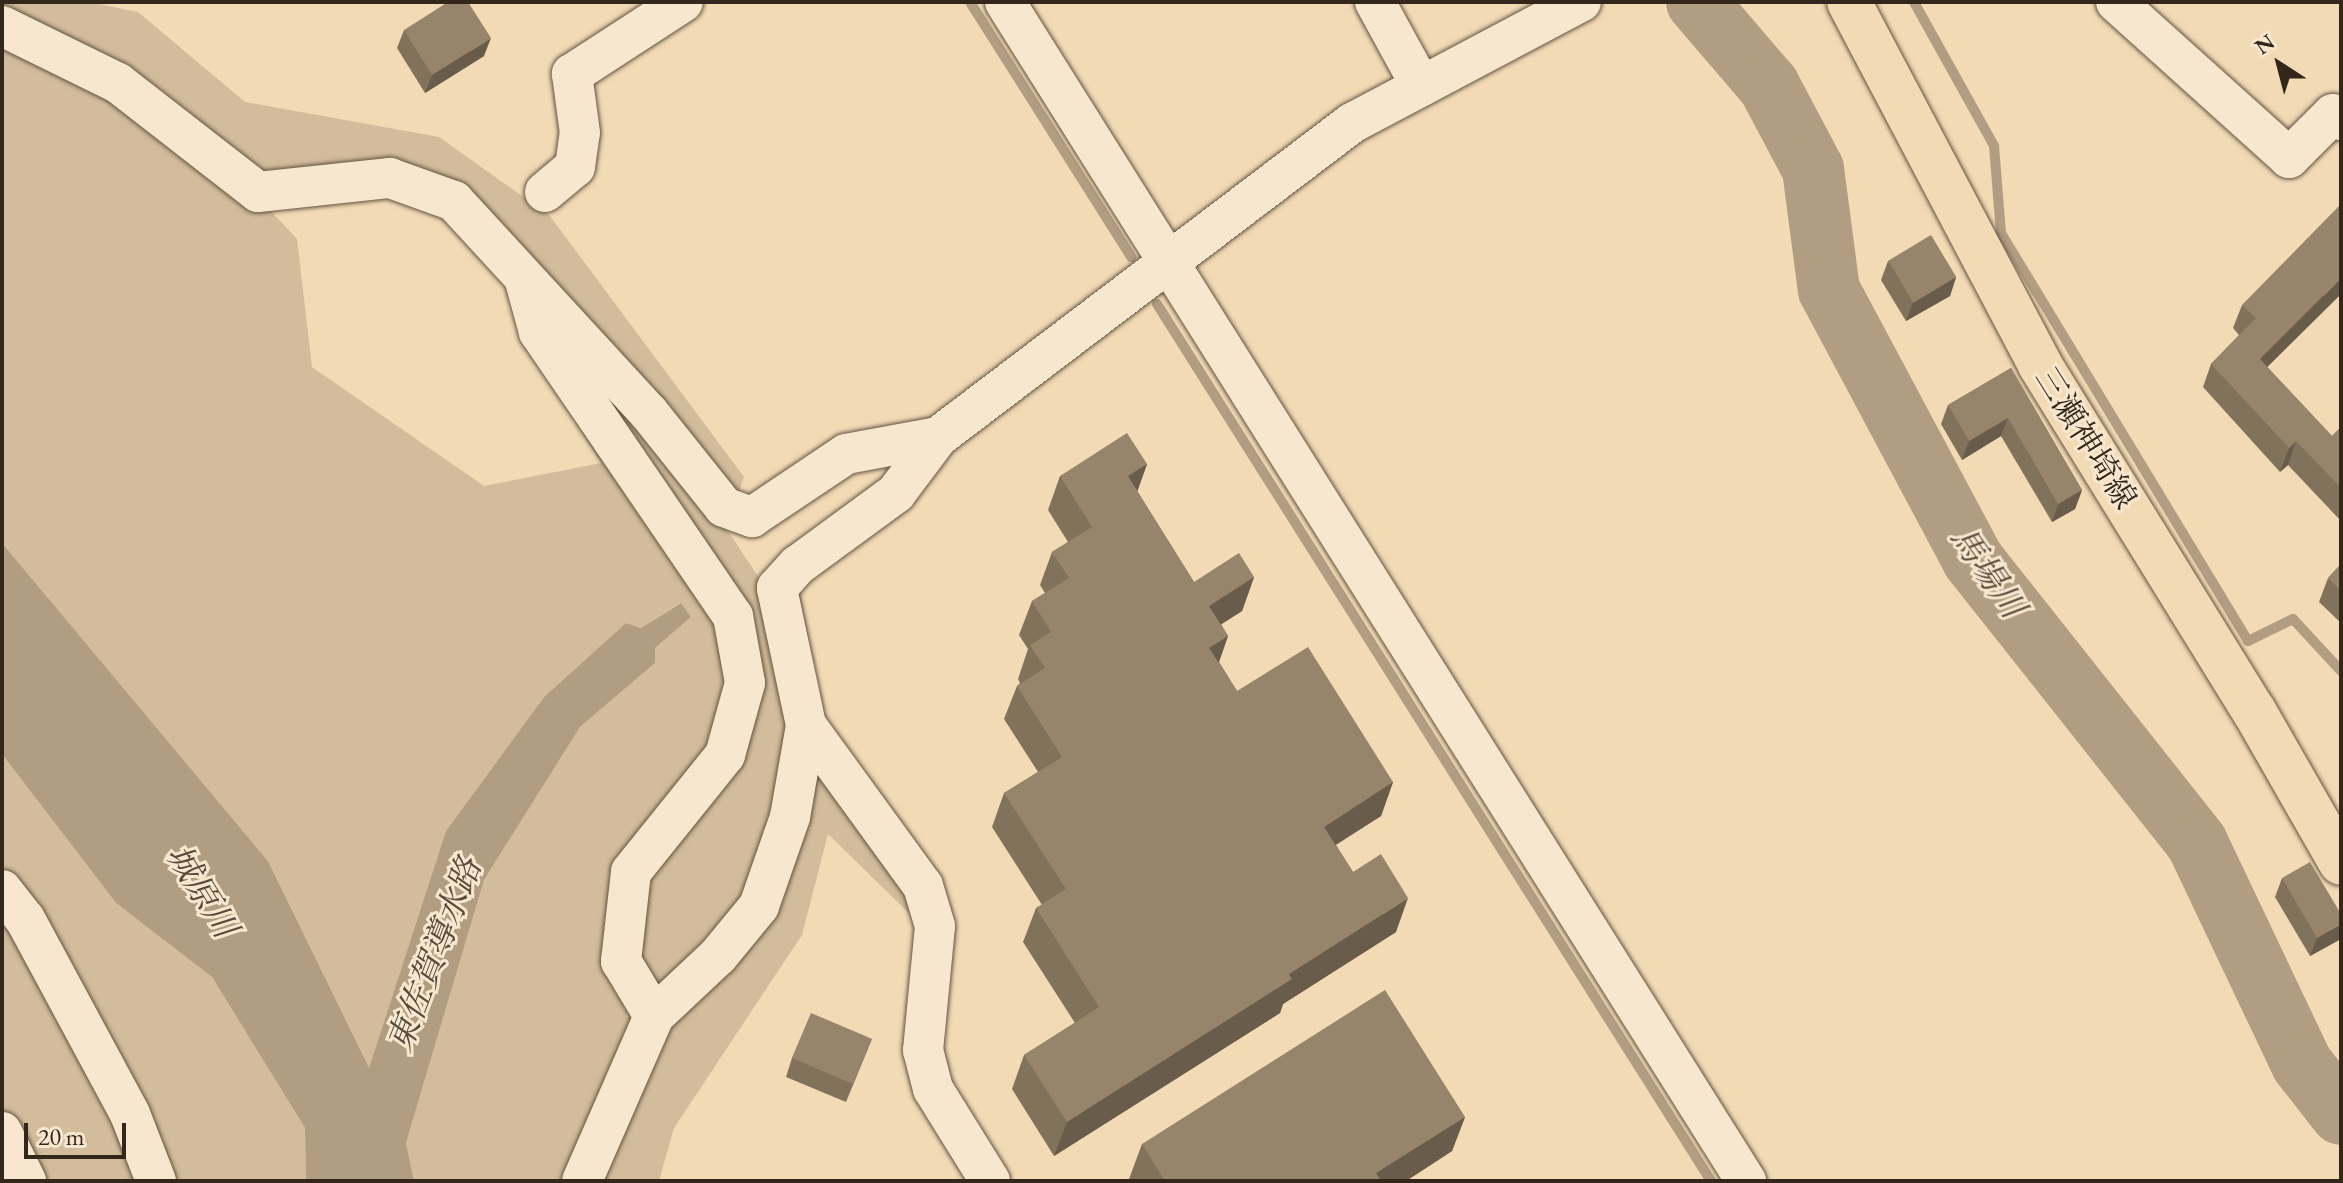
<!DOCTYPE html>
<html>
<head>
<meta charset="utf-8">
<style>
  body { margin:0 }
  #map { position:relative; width:2343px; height:1183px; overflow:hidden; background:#f2dab5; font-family:"EB Garamond","Noto Serif JP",serif }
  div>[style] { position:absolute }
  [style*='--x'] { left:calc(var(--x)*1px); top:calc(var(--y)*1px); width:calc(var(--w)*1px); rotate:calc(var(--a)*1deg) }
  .green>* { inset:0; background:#d2bc9b }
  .water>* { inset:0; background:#b19d81 }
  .stream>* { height:10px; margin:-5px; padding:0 5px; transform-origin:5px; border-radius:5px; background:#b19d81 }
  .river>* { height:62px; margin:-31px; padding:0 31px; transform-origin:31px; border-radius:31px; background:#b19d81 }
  .roads { filter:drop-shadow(0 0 2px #635442) drop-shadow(0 0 2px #635442) }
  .minor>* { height:40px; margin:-20px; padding:0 20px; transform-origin:20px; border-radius:20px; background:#f7e7cf }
  .major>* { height:44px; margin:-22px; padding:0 22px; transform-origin:22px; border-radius:22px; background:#f2dab5 }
  .wall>* { inset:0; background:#81725c }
  .shaded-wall>* { inset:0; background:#695c4b }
  .building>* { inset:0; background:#96846b; transform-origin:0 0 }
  span { translate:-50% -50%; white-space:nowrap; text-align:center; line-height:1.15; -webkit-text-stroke:6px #f7e7cf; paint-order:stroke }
  .street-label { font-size:32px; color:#33271b }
  .water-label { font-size:34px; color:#594a3a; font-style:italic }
  .frame { position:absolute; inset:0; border:4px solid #33271b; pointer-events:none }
  .north { position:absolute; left:2239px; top:24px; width:80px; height:80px; -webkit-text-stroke:6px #f7e7cf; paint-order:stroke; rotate:324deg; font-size:22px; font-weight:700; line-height:32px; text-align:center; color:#33271b }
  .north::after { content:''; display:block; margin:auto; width:28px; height:36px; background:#33271b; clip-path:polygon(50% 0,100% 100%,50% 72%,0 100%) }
  .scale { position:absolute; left:24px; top:1123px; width:102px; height:36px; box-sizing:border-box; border:4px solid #33271b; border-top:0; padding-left:10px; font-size:24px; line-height:28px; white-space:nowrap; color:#33271b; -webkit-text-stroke:6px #f7e7cf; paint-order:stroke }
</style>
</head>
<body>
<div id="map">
  <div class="green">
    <div style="clip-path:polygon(evenodd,2px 2px,89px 2px,138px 12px,245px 102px,439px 137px,550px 216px,744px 477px,726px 528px,769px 593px,800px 592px,827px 735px,918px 922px,828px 834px,802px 935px,674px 1128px,659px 1181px,414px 1181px,406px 1143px,484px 880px,580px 727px,655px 663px,655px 648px,691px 617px,680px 603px,641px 628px,626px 623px,544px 697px,446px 831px,369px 1069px,268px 861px,2px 543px,2px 2px,397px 192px,439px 208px,506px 278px,523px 339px,601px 463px,484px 486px,312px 367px,297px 239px,266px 206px,397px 192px)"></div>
    <div style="clip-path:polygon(2px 754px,116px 903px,212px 977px,305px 1128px,306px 1181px,36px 1181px,2px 1125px)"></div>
  </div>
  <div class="water">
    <div style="clip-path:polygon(2px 543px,268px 861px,369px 1068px,446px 831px,544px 697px,626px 623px,641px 628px,681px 603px,691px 617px,655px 648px,655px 663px,580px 727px,484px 880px,406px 1143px,414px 1181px,306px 1181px,305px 1128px,212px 977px,116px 903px,2px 754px)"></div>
  </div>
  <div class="stream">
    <div style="--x:970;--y:2;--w:302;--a:57.7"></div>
    <div style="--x:1914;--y:2;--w:165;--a:60.9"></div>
    <div style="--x:1994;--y:146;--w:87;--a:85.4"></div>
    <div style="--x:2001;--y:233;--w:477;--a:58.8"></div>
    <div style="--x:2248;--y:641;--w:50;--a:-26.1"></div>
    <div style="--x:2293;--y:619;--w:71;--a:47.3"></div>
    <div style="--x:1157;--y:304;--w:1037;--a:57.72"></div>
  </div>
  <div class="river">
    <div style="--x:1697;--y:2;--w:111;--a:49.4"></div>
    <div style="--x:1769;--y:86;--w:94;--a:62.1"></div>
    <div style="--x:1813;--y:169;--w:122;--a:82.5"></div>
    <div style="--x:1829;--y:290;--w:306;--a:61.9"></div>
    <div style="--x:1973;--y:560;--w:361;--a:51.6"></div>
    <div style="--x:2197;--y:843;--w:245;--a:64.6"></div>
    <div style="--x:2302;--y:1064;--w:63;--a:52"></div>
  </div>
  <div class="roads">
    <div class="minor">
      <div style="--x:1005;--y:2;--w:1393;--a:57.85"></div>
      <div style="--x:1375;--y:2;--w:96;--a:61.3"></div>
      <div style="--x:2116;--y:2;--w:233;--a:42"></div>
      <div style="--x:2289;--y:158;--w:62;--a:-45"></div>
      <div style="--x:2333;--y:114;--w:10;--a:37"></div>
      <div style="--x:2;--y:26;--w:129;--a:26.2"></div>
      <div style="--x:118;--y:83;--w:177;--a:37.9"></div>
      <div style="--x:258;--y:192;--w:133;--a:-6.1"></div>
      <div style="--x:390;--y:178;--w:68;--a:19.8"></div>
      <div style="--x:454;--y:201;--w:288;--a:47.4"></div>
      <div style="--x:649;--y:413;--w:120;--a:51.4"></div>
      <div style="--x:724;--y:507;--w:30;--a:20"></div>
      <div style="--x:752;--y:517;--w:113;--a:-33.8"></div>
      <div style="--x:846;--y:454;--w:94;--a:-10.5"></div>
      <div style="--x:545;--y:192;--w:39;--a:-40"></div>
      <div style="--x:575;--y:167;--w:34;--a:-82"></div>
      <div style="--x:580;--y:133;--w:60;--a:-97.7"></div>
      <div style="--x:572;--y:74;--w:132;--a:-33"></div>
      <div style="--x:525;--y:281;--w:53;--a:74.6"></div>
      <div style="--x:539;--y:332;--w:344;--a:55.7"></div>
      <div style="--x:733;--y:616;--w:68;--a:79.8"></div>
      <div style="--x:745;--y:683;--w:75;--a:105.5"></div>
      <div style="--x:725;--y:755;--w:150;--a:128.8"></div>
      <div style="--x:631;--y:872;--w:90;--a:96.4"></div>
      <div style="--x:621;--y:961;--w:64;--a:59"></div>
      <div style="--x:806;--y:725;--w:199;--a:54"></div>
      <div style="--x:923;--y:886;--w:42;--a:73.3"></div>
      <div style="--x:935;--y:926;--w:125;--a:95.5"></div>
      <div style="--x:923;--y:1050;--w:40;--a:75.6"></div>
      <div style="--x:933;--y:1089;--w:108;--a:58.2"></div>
      <div style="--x:2;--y:890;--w:37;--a:52"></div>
      <div style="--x:25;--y:919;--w:221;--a:61.7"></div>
      <div style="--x:130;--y:1114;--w:72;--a:68.8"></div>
      <div style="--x:2;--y:1132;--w:55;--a:63.9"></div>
      <div style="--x:582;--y:1181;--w:180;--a:-66.4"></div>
      <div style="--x:654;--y:1016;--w:88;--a:-43.2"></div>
      <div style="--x:718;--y:956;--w:65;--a:-50.6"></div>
      <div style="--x:759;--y:906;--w:94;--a:-70.8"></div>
      <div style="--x:790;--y:817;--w:93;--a:-80.1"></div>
      <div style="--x:806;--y:725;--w:140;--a:-102"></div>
      <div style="--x:777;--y:588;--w:31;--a:-48"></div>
      <div style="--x:798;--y:565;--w:122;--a:-36.3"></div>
      <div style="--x:896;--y:493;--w:70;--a:-53.1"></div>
      <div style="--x:938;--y:437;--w:520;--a:-37.18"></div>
      <div style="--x:1352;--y:123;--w:259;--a:-27.9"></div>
    </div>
    <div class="major">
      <div style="--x:1849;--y:2;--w:410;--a:62.2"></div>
      <div style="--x:2040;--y:365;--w:407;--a:58.3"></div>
      <div style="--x:2254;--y:711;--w:175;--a:60.2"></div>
    </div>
  </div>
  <div class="wall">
    <div style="clip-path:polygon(404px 30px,484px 56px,425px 93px,397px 48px)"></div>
    <div style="clip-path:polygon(1888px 261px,1956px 277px,1950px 296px,1906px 321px,1881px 280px)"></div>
    <div style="clip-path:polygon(2341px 294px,2267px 367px,2332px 436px,2341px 427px,2341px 521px,2288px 465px,2280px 472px,2203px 387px,2211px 364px,2239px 335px,2233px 328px,2242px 305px)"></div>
    <div style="clip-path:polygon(2011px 368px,2082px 490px,2075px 509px,2052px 522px,2001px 436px,1962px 460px,1941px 424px,1948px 405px)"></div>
    <div style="clip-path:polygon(1147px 464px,1137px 491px,1194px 582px,1254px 577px,1242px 611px,1221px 624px,1228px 636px,1219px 662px,1237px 691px,1393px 782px,1381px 816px,1336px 845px,1353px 872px,1396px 932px,1283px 1004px,1280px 1013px,1054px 1156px,1012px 1089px,1024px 1055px,1075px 1023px,1023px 942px,1036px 908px,1042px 905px,992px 827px,1004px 793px,1038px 772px,1004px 719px,1017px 686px,1020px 683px,1018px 679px,1028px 649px,1019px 635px,1032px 601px,1045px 593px,1040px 585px,1052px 552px,1068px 542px,1048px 510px,1060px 476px)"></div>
    <div style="clip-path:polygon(2341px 564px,2341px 623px,2319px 602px,2328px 578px)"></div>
    <div style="clip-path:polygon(2282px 878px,2339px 940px,2310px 956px,2275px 897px)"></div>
    <div style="clip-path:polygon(872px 1039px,846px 1102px,786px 1077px,792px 1058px)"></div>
    <div style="clip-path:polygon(1465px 1117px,1452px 1151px,1406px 1181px,1131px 1181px,1129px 1179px,1142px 1144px)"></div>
  </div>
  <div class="shaded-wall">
    <div style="clip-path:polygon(491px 38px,484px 56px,425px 93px,432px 75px)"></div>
    <div style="clip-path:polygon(1956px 277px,1950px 296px,1906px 321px,1913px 302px)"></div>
    <div style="clip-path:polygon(2341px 278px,2341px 294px,2251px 383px,2260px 359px)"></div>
    <div style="clip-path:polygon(2008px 418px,2001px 436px,1962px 460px,1969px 441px)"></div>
    <div style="clip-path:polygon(2296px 441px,2288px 465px,2280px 472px,2289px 448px)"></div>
    <div style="clip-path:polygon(1147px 464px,1135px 498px,1128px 476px)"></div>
    <div style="clip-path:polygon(2082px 490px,2075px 509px,2052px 522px,2058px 504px)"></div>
    <div style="clip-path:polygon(1254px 577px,1242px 611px,1197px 640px,1209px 606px)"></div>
    <div style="clip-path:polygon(1228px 636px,1216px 670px,1209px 648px)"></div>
    <div style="clip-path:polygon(1393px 782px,1381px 816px,1311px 860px,1324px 827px)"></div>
    <div style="clip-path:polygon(1408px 898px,1396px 932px,1283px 1004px,1280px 1013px,1054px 1156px,1067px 1122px,1289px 974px)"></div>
    <div style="clip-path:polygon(2341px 924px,2341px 934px,2339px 940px,2310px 956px,2317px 938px)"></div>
    <div style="clip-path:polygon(1465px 1117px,1452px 1151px,1406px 1181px,1373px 1181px,1376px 1173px)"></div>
  </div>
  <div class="building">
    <div style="clip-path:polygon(448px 2px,468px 2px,491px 38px,432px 75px,404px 30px)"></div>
    <div style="clip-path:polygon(2341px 204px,2341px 278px,2260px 359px,2332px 436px,2341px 427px,2341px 488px,2296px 441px,2289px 448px,2211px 364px,2256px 318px,2242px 305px)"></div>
    <div style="left:1931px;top:235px;width:49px;height:50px;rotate:59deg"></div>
    <div style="clip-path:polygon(2011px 368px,2082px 490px,2058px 504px,2008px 418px,1969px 441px,1948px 405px)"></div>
    <div style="clip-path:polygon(1127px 433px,1147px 464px,1128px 476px,1194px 582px,1239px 553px,1254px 577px,1209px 606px,1228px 636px,1209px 648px,1237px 691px,1308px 647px,1393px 782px,1324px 827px,1353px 872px,1381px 854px,1408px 898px,1289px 974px,1292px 979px,1067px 1122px,1024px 1055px,1099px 1007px,1036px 908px,1066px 889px,1004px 793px,1062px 757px,1017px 686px,1045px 668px,1030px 645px,1051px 632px,1032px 601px,1069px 578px,1052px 552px,1092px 527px,1060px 476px)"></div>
    <div style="clip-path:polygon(2341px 564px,2341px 591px,2328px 578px)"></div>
    <div style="clip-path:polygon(2310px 862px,2341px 914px,2341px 924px,2317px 938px,2282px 878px)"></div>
    <div style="clip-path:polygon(1385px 990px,1465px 1117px,1376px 1173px,1381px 1181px,1165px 1181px,1142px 1144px)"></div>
    <div style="left:811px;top:1013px;width:66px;height:49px;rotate:23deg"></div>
  </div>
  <div class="street-label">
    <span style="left:2086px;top:438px;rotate:58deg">三瀬神埼線</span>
  </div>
  <div class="water-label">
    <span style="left:1988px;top:572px;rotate:55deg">馬場川</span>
    <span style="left:202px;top:891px;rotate:58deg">城原川</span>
    <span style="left:434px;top:955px;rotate:-69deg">東佐賀導水路</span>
  </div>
  <div class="frame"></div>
  <div class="north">N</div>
  <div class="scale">20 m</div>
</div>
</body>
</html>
